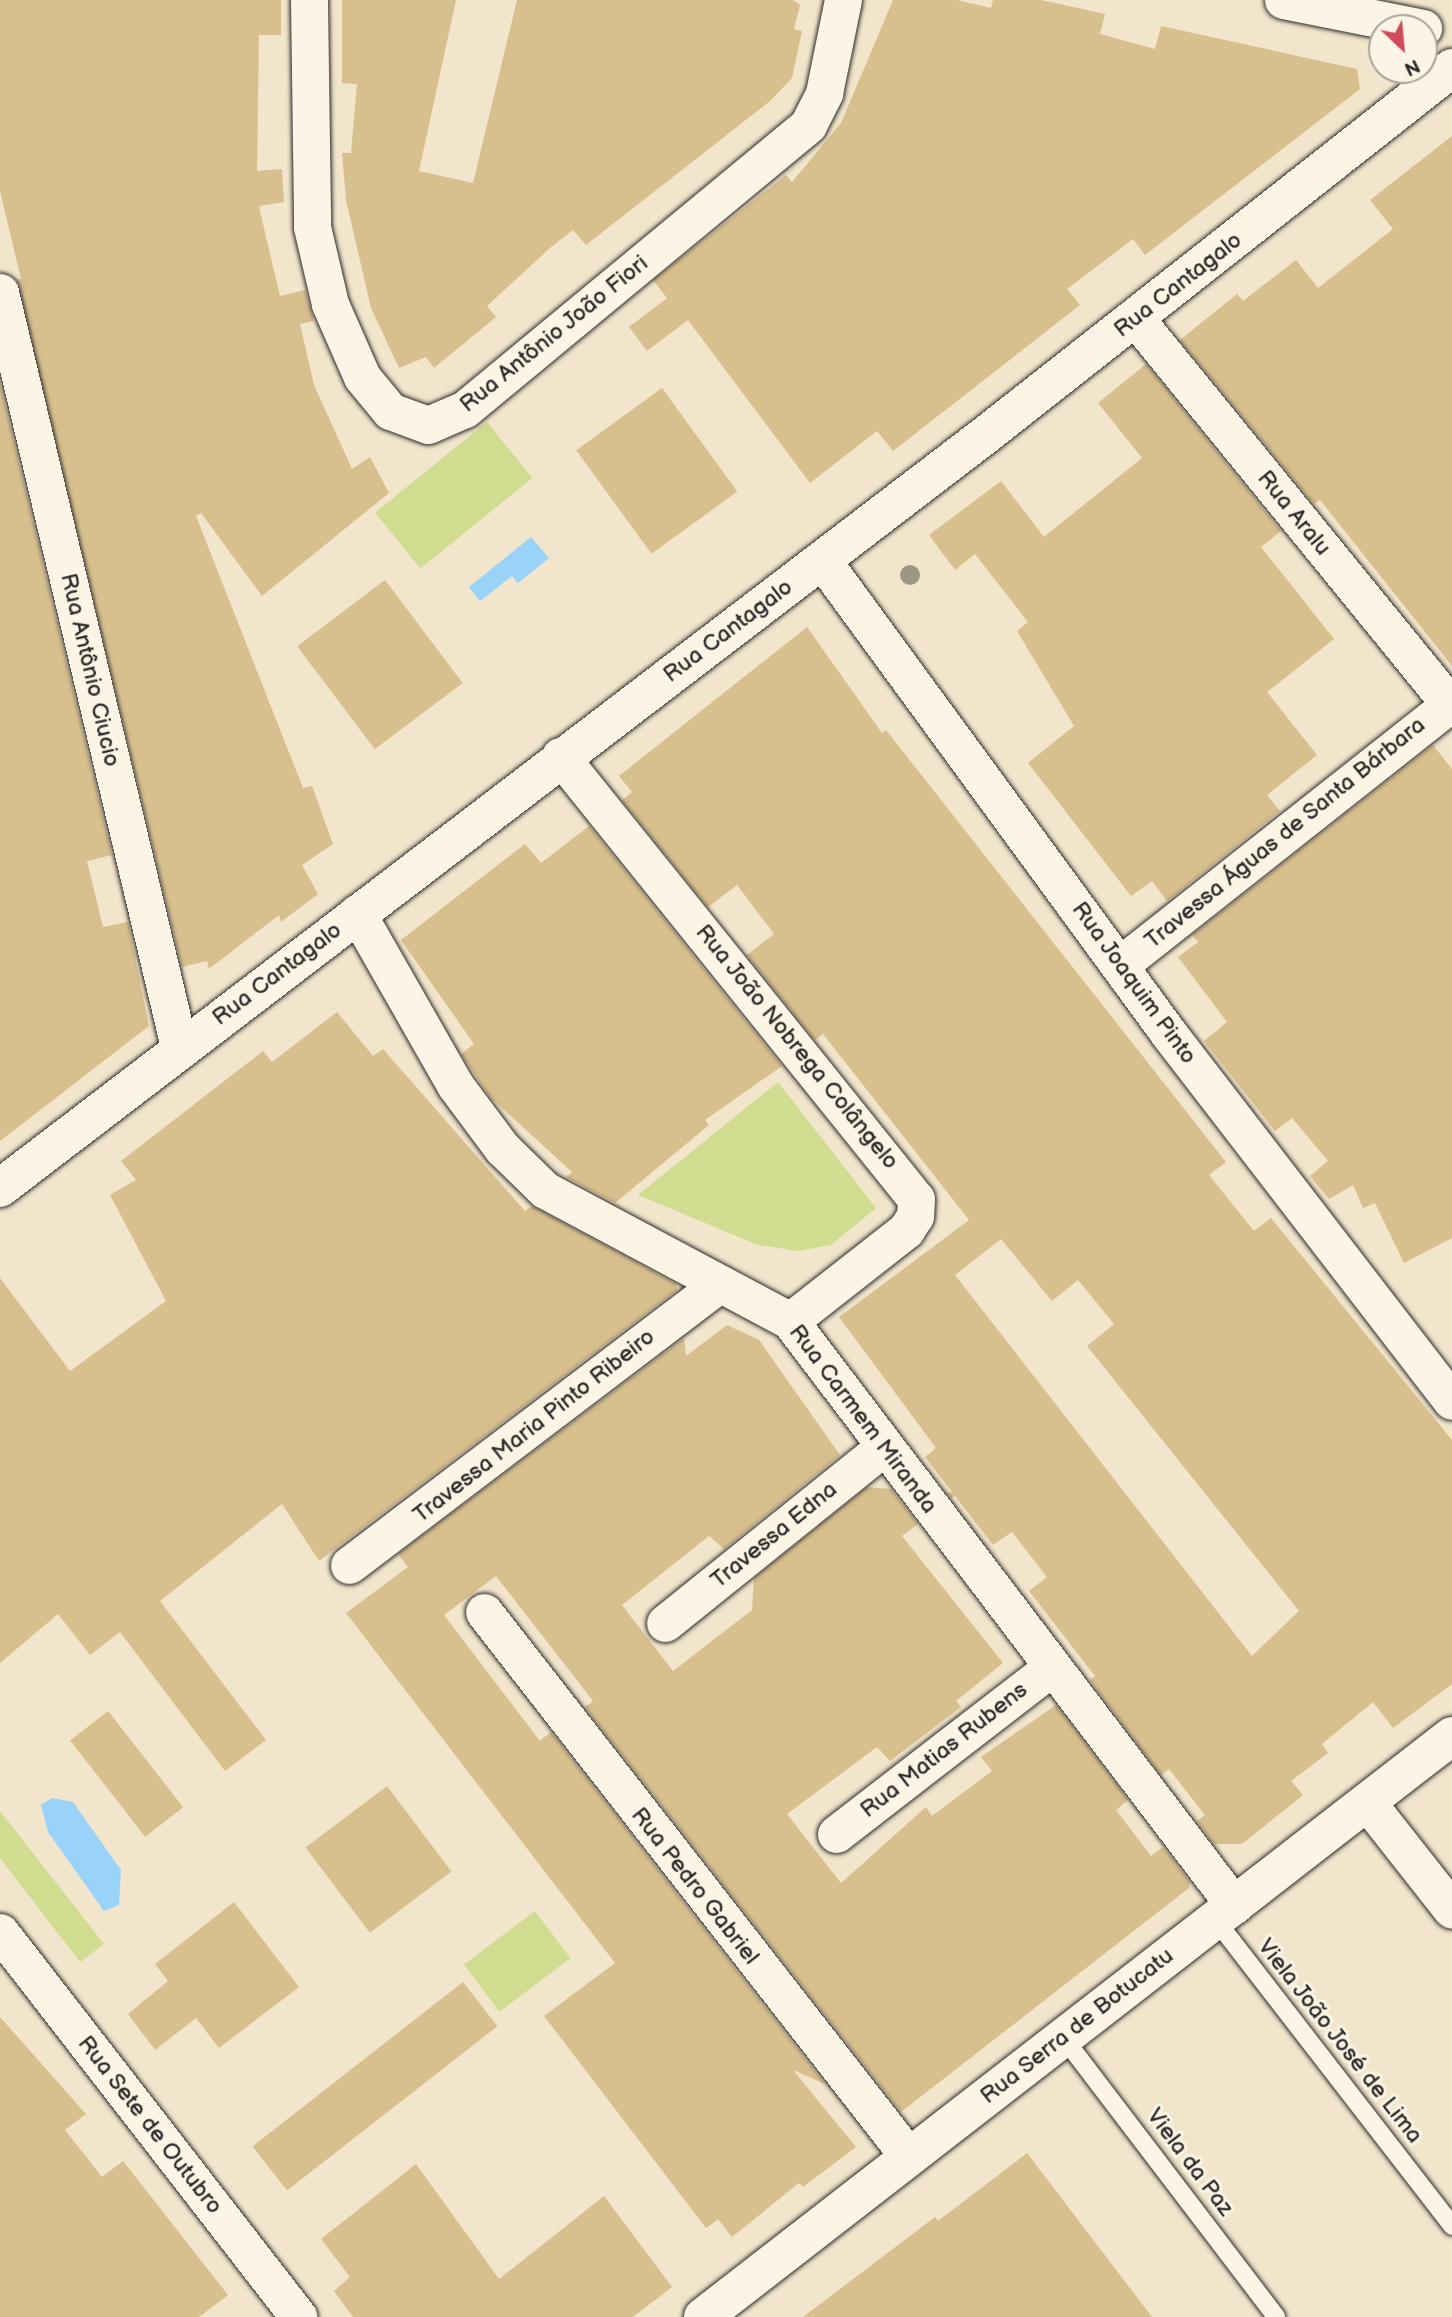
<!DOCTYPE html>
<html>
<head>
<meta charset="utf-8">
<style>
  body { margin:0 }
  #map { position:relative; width:1452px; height:2317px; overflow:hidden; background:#f1e5cb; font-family:"Balsamiq Sans",sans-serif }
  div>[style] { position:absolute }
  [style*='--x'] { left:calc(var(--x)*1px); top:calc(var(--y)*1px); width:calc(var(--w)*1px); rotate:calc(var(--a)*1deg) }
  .green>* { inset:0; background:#d0dd90; transform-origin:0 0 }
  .water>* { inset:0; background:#9ad3fa }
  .building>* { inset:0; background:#d8bf8e; transform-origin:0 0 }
  .roads { filter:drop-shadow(0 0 2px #2b2b2b) drop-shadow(0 0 2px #2b2b2b) }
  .service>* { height:18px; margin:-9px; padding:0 9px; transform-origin:9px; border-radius:9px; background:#fcf5e5 }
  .minor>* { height:37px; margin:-18.5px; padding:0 18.5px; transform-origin:18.5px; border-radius:18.5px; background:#fcf5e5 }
  .tertiary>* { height:38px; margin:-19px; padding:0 19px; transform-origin:19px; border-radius:19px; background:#fcf5e5 }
  .trees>* { width:20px; height:20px; margin:-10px; border-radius:50%; background:#9b9781 }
  span { translate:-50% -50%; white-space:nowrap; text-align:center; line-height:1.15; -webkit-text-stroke:6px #fcf5e5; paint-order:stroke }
  .street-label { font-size:23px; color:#2b2b2b }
  .north { position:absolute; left:1368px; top:14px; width:70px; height:70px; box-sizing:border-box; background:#fcf5e5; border:2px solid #a8a49b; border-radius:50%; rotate:154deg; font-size:19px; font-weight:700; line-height:28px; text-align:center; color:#2b2b2b }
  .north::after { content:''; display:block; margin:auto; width:24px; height:32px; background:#d1495b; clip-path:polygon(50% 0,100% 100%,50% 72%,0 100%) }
</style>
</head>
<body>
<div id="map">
  <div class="green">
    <div style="left:487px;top:422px;width:72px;height:144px;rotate:51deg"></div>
    <div style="clip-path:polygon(778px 1082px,876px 1208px,831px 1245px,798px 1251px,758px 1245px,638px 1195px)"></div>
    <div style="clip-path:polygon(0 1811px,104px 1944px,80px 1962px,0 1858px)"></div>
    <div style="left:535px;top:1911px;width:59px;height:89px;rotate:53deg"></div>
  </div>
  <div class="water">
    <div style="clip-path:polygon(531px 537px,549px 558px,518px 583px,512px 576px,480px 601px,469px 587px)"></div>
    <div style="clip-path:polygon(52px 1798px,73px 1802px,121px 1870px,119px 1905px,104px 1911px,48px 1832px,41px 1805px)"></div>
  </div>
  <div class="building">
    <div style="clip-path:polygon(0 0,281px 0,281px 35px,259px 35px,257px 171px,282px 169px,284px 202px,259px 206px,266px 237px,280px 296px,305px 290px,314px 321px,300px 324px,314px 385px,352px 469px,370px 457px,389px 493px,262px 596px,201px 513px,196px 516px,303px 788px,312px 786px,333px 844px,302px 865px,318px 894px,281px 922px,279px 915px,209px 969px,207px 961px,182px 967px,16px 279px,21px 279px,0 191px)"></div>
    <div style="clip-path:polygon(342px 0,456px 0,419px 171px,473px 183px,517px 0,793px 0,800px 5px,794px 29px,802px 31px,792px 78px,770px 101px,586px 245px,573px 230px,550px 248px,487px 306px,496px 317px,434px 368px,426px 357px,399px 368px,371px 308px,346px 200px,342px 153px,351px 153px,357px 84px,342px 83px)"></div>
    <div style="clip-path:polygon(893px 0,957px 0,991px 8px,993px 0,1041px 0,1105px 14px,1100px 34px,1155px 49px,1161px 26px,1357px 69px,1360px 89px,1145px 255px,1133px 239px,1067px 289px,1080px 305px,893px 451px,877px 431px,810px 483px,688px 320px,647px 351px,629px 327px,667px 298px,653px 280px,786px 175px,792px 182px,841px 123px)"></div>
    <div style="clip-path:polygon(1452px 136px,1452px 666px,1320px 500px,1314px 504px,1180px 340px,1237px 294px,1243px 301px,1296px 260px,1318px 288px,1393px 229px,1370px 200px)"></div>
    <div style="clip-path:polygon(1146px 364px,1281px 531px,1261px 547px,1334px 639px,1267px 692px,1317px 755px,1267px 795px,1280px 811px,1167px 901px,1152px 881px,1131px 896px,1028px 763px,1074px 726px,1017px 631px,1028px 622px,975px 554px,955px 570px,929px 535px,1001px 481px,1044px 537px,1142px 458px,1098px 403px)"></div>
    <div style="clip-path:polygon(0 383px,112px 855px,87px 861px,103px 927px,128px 922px,149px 1026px,0 1141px)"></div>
    <div style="left:662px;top:388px;width:128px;height:106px;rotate:54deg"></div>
    <div style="left:385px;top:580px;width:129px;height:110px;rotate:53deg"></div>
    <div style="clip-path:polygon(evenodd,807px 627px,882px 733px,886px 730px,1226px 1162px,1209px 1175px,1254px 1231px,1271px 1218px,1452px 1440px,1452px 1684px,1393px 1728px,1373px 1702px,1322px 1744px,1328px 1753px,1291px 1781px,1303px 1795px,1242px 1844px,1214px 1844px,1197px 1821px,1205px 1815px,1169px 1769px,1161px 1775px,1090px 1680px,1095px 1676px,1029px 1591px,1047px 1577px,1012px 1532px,993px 1545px,955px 1496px,951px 1498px,946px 1492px,953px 1493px,925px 1457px,936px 1448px,839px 1317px,969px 1220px,823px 1034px,815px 1040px,747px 955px,774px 934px,737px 885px,708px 907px,622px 800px,632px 792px,619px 776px,807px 627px,1001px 1239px,1052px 1301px,1078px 1280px,1114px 1324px,1087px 1346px,1299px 1611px,1252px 1656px,955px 1275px,1001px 1239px)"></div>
    <div style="clip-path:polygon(1433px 745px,1452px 769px,1452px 1238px,1404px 1263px,1375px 1203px,1363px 1208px,1353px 1185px,1329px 1199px,1310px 1176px,1328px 1161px,1292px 1118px,1275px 1131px,1204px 1041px,1227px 1022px,1178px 957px,1198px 942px,1192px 935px)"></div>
    <div style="clip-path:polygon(589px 826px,782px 1066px,705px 1120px,709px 1125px,615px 1203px,566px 1177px,572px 1172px,490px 1097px,461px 1054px,474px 1044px,401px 940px,525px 844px,541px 863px)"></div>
    <div style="clip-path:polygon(337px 1012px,373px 1056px,383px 1049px,525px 1211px,532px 1206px,676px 1284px,677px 1290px,319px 1561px,282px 1504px,160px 1601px,266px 1740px,225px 1771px,120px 1632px,90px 1655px,58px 1614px,0 1663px,0 1278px,70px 1371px,166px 1301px,110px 1195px,136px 1180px,121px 1161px,263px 1051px,272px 1062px)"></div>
    <div style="clip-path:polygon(727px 1325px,759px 1340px,840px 1455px,724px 1549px,709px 1536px,622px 1605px,673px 1671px,752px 1610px,754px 1578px,867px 1487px,891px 1489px,918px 1524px,902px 1536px,1003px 1663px,956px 1701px,961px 1707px,890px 1761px,877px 1747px,787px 1814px,841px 1883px,926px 1807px,932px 1816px,992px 1771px,981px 1757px,1056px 1705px,1128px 1800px,1116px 1810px,1151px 1856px,1163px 1847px,1190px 1882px,1189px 1888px,901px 2112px,585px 1707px,593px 1701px,496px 1576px,444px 1615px,540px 1741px,551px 1732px,825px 2084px,793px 2070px,856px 2147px,803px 2187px,799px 2183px,732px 2237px,718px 2219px,706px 2228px,544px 2016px,615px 1963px,346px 1613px,408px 1567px,398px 1554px,684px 1338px,686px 1356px)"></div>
    <div style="left:108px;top:1711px;width:122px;height:48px;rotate:52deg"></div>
    <div style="left:387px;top:1786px;width:107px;height:102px;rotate:53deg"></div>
    <div style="clip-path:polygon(234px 1902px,299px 1987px,219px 2048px,196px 2018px,155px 2050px,128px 2014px,168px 1981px,155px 1964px)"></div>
    <div style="left:463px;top:1982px;width:56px;height:267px;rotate:52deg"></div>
    <div style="clip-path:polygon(0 2017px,86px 2114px,65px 2130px,102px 2177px,123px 2161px,228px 2295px,199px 2317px,0 2317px)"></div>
    <div style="clip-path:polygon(1027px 2153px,1152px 2317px,803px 2317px,935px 2217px,938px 2221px)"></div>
    <div style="clip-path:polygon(416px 2164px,499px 2279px,604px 2196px,672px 2287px,633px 2317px,353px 2317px,334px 2291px,350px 2277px,321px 2239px)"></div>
  </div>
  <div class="roads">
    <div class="service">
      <div style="--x:1215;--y:1919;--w:388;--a:52.3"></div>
      <div style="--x:1063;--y:2037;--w:352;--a:52.7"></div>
    </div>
    <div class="minor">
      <div style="--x:309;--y:0;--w:227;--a:89.2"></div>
      <div style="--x:312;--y:227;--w:79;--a:76.8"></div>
      <div style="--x:330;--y:304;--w:80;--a:66.3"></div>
      <div style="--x:362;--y:377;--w:44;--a:50.5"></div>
      <div style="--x:390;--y:411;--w:40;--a:20.2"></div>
      <div style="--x:428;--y:425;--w:40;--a:-23.4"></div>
      <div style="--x:465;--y:409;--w:445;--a:-39.6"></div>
      <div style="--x:808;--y:125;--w:36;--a:-63"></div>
      <div style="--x:824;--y:93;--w:95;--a:-78.5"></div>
      <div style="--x:1283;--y:0;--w:143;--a:11.3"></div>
      <div style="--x:0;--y:292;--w:776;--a:76.66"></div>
      <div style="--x:1136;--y:319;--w:500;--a:50.84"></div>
      <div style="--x:822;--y:560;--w:587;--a:53.79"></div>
      <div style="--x:1169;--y:1034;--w:463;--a:52.4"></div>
      <div style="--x:560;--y:756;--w:568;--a:51.21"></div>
      <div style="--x:916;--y:1199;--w:17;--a:93"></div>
      <div style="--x:915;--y:1216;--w:17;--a:123"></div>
      <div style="--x:906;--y:1230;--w:147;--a:141.9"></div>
      <div style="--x:357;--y:913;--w:198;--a:60.3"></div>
      <div style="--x:455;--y:1085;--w:79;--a:53.3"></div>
      <div style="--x:502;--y:1148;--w:60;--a:44.3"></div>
      <div style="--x:545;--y:1190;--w:278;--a:28.1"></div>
      <div style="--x:790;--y:1321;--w:734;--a:52.76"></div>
      <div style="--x:1121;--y:964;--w:419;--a:-38.3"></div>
      <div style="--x:349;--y:1565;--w:463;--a:-37.2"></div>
      <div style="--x:484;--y:1612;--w:691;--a:52.05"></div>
      <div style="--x:665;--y:1623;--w:281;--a:-38.8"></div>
      <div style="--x:1367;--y:1802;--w:137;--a:51.8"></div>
      <div style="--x:836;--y:1834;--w:273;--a:-37.7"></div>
      <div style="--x:0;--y:1932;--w:487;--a:52.2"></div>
    </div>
    <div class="tertiary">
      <div style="--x:0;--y:1188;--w:1237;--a:-37.38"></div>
      <div style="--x:983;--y:437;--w:597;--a:-38.19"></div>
      <div style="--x:703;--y:2317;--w:948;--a:-37.8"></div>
    </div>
  </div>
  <div class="trees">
    <div style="left:910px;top:575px"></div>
  </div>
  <div class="street-label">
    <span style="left:1178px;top:285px;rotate:-38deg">Rua Cantagalo</span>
    <span style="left:554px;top:334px;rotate:-39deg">Rua Antônio João Fiori</span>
    <span style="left:1294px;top:513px;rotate:51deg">Rua Aralu</span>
    <span style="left:728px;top:631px;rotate:-37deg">Rua Cantagalo</span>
    <span style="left:90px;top:670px;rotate:77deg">Rua Antônio Ciucio</span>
    <span style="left:1285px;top:833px;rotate:-39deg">Travessa Águas de Santa Bárbara</span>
    <span style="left:277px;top:974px;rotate:-37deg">Rua Cantagalo</span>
    <span style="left:1134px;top:983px;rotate:54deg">Rua Joaquim Pinto</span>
    <span style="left:797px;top:1047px;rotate:51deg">Rua João Nobrega Colângelo</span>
    <span style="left:863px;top:1419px;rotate:53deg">Rua Carmem Miranda</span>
    <span style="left:534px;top:1426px;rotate:-38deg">Travessa Maria Pinto Ribeiro</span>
    <span style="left:774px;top:1535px;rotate:-39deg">Travessa Edna</span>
    <span style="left:944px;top:1750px;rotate:-38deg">Rua Matias Rubens</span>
    <span style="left:695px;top:1886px;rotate:52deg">Rua Pedro Gabriel</span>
    <span style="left:1077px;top:2026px;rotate:-38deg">Rua Serra de Botucatu</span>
    <span style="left:1340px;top:2041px;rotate:52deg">Viela João José de Lima</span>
    <span style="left:150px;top:2125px;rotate:52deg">Rua Sete de Outubro</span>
    <span style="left:1190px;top:2162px;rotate:53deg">Viela da Paz</span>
  </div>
  <div class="north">N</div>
</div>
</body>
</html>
